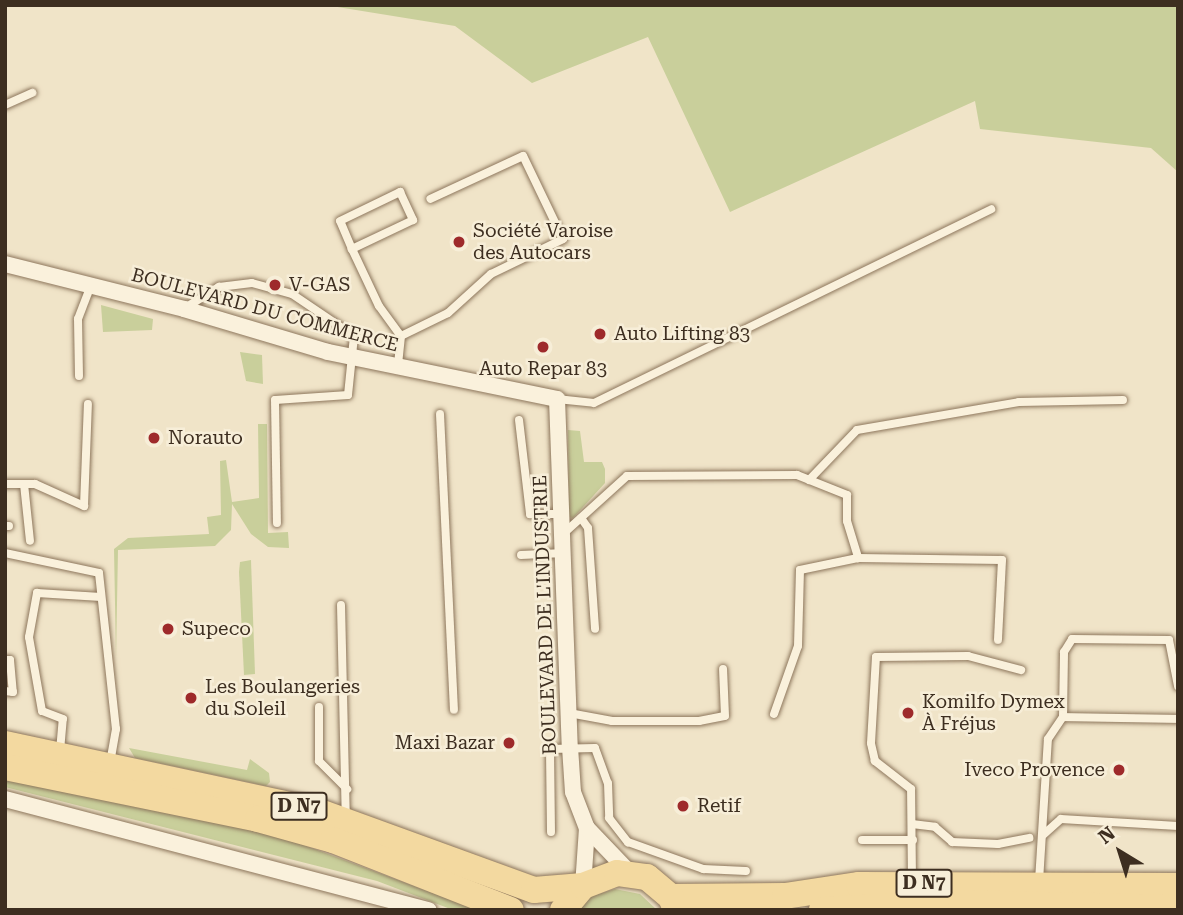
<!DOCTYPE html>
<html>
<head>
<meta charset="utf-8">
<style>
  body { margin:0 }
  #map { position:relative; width:1183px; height:915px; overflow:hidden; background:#f0e4c8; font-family:"Roboto Serif",serif }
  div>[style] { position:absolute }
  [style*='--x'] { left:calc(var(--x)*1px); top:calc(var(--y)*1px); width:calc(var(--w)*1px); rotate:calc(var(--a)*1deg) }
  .green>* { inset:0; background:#c9cf9b }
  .roads { filter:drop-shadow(0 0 2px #8d765c) drop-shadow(0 0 2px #8d765c) }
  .service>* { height:8px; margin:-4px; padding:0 4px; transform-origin:4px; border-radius:4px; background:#faf1dc }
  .minor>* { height:16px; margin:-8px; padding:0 8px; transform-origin:8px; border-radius:8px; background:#faf1dc }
  .primary>* { height:26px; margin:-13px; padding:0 13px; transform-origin:13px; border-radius:13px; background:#f3d9a0 }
  .dots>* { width:19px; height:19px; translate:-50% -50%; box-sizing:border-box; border:4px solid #f7eed8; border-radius:50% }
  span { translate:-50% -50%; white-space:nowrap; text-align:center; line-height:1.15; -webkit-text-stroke:5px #f7eed8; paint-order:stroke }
  .shield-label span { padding:2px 5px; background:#f7eed8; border:2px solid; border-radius:5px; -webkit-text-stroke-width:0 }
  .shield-label { font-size:18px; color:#3d2e20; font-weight:700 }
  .poi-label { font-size:19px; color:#3d2e20 }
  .left { translate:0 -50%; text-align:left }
  .right { translate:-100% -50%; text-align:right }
  .street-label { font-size:19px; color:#3d2e20 }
  .frame { position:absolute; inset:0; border:7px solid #3d2e20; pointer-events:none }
  .north { position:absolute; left:1085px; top:817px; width:70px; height:70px; -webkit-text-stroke:5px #f7eed8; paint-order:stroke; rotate:322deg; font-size:19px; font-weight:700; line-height:28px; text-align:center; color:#3d2e20 }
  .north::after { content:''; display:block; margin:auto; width:24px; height:32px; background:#3d2e20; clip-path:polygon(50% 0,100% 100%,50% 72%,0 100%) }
</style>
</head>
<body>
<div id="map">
  <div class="green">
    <div style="clip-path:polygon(325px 5px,1178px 5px,1178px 172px,1151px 148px,980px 129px,975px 101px,730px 212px,648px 37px,532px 83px,455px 26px)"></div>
    <div style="clip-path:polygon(101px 305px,153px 319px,152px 330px,103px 332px)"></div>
    <div style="clip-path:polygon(240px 352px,262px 355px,263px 384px,246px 381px)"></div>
    <div style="clip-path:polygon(258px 424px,267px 424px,268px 533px,288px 532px,289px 548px,268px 547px,251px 534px,232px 504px,231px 530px,215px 546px,118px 550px,116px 658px,114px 549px,128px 538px,209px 534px,207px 517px,221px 515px,220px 461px,226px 460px,232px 502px,259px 498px)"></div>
    <div style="clip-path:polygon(568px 430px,580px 431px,584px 462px,602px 462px,605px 469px,605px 483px,573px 518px,569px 517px)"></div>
    <div style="clip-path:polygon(251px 560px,255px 674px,244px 675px,239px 572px,240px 562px)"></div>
    <div style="clip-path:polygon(129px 748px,247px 770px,250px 759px,269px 773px,270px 782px,266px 786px,135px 758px)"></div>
    <div style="clip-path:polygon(5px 778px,277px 835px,478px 910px,453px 910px,377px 881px,5px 787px)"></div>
    <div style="clip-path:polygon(615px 889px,640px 894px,657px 910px,577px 910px,592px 896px)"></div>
  </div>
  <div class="roads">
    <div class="service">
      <div style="--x:5;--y:105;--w:30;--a:-24"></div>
      <div style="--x:352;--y:249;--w:30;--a:-113"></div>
      <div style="--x:340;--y:221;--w:67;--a:-25.8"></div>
      <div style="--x:400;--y:192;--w:31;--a:65"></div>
      <div style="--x:413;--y:220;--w:68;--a:154.6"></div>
      <div style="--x:352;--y:249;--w:63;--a:64.7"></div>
      <div style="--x:379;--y:306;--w:37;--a:54"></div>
      <div style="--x:401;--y:336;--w:31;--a:96"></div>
      <div style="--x:185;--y:308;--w:40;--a:-32"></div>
      <div style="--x:219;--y:287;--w:33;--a:-7"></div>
      <div style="--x:252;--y:283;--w:41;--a:15.4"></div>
      <div style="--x:292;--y:294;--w:75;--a:34.1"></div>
      <div style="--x:354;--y:336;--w:59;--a:95.8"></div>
      <div style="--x:348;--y:395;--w:73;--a:176.1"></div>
      <div style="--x:275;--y:400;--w:123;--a:89.1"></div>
      <div style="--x:401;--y:336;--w:52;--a:-26.1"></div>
      <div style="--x:448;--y:313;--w:58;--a:-42.2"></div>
      <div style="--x:491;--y:274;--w:80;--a:-25.9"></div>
      <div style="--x:563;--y:239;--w:92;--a:-115.7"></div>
      <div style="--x:523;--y:156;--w:102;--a:155.2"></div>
      <div style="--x:79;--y:376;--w:57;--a:-91"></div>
      <div style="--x:78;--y:319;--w:36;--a:-69"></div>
      <div style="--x:557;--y:399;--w:37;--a:6"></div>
      <div style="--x:594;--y:403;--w:442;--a:-26"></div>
      <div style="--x:440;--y:414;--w:296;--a:87.3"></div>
      <div style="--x:519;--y:420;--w:95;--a:83.3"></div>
      <div style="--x:530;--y:514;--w:33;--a:0"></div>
      <div style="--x:809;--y:480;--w:69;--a:-46.2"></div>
      <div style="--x:857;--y:430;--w:164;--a:-9.8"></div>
      <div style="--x:1019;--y:402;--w:104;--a:-1.1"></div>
      <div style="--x:5;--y:484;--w:30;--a:0"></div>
      <div style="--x:35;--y:484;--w:54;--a:24.2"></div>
      <div style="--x:84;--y:506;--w:102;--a:-87.8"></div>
      <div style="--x:24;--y:484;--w:57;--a:84"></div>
      <div style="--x:581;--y:518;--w:12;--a:55"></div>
      <div style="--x:588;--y:528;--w:101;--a:86"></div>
      <div style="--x:5;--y:526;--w:4;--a:0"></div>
      <div style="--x:563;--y:534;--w:86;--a:-42.2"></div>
      <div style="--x:627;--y:476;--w:170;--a:-0.3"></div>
      <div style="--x:797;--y:475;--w:54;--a:21.8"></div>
      <div style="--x:847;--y:495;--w:26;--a:90"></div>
      <div style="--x:847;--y:521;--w:39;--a:73"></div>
      <div style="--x:858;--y:558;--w:144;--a:0.8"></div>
      <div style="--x:1002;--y:560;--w:80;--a:92.9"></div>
      <div style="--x:5;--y:553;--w:96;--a:12"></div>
      <div style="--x:99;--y:573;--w:157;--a:83.8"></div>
      <div style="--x:116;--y:729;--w:35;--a:100"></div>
      <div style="--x:521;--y:555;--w:43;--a:-2.7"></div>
      <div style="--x:341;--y:605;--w:214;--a:88.7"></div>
      <div style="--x:5;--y:660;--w:5;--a:0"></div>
      <div style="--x:10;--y:660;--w:32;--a:85"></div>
      <div style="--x:13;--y:692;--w:8;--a:-173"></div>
      <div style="--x:319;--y:707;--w:54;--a:90"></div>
      <div style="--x:319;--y:761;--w:40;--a:45"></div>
      <div style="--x:569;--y:713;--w:44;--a:10.5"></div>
      <div style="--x:612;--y:721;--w:87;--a:0"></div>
      <div style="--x:699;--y:721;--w:26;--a:-11"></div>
      <div style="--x:725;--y:716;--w:47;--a:-92.4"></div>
      <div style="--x:774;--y:714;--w:72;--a:-70.6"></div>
      <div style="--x:798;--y:646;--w:76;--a:-88.5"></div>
      <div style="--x:800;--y:570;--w:59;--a:-11.7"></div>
      <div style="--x:1063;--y:717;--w:65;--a:-89.1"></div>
      <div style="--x:1064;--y:652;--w:15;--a:-58"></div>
      <div style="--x:1072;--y:639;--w:97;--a:0.6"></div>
      <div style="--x:1169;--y:640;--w:47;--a:78.9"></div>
      <div style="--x:60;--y:751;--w:32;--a:-85"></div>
      <div style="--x:63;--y:719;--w:22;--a:-159"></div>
      <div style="--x:42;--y:711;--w:75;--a:-100"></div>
      <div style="--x:29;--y:637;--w:45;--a:-79.7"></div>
      <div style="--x:37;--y:593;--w:64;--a:3.6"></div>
      <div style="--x:912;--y:824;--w:23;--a:7"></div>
      <div style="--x:935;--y:827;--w:23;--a:41"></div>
      <div style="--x:952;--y:842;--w:46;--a:2.5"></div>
      <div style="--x:998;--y:844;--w:32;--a:-11"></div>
      <div style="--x:551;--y:832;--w:83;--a:-90.7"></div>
      <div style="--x:550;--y:749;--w:45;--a:-1.3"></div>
      <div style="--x:595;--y:748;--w:37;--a:70"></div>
      <div style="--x:608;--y:783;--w:35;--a:88"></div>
      <div style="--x:609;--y:818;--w:31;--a:52"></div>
      <div style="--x:628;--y:842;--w:80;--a:19.8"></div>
      <div style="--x:703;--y:869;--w:43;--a:2.7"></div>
      <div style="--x:1043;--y:835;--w:24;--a:-42"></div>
      <div style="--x:1061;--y:819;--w:117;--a:3.4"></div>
      <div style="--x:862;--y:840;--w:51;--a:0"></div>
      <div style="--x:912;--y:880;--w:91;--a:-90.6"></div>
      <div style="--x:911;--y:789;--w:46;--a:-142.1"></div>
      <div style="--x:875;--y:761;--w:18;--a:-103"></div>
      <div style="--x:871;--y:743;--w:86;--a:-86.7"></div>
      <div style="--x:876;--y:657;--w:92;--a:-0.6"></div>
      <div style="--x:968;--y:656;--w:55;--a:14.8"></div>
      <div style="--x:1039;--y:881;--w:142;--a:-86.4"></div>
      <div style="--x:1048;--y:739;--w:27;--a:-56"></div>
      <div style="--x:1063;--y:717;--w:115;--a:1"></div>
    </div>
    <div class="minor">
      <div style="--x:5;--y:264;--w:185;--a:14.1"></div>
      <div style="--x:184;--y:309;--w:150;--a:16.6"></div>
      <div style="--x:328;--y:352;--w:234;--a:11.6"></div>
      <div style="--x:557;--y:399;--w:348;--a:87.9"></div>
      <div style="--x:570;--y:747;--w:45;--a:86.2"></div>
      <div style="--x:573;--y:792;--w:39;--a:69"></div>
      <div style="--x:587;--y:828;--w:58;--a:93.9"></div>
      <div style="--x:5;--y:799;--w:438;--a:14.7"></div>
      <div style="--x:587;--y:828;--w:64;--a:46.3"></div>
    </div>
    <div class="primary">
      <div style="--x:5;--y:744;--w:316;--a:12.1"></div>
      <div style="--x:314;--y:810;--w:234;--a:20"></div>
      <div style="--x:534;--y:890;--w:49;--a:-4.7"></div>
      <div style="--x:5;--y:767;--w:258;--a:11.6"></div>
      <div style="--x:258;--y:819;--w:78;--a:15.6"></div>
      <div style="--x:333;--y:840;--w:191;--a:21.5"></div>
      <div style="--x:671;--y:897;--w:114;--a:-0.5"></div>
      <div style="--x:785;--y:896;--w:75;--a:-8.5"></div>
      <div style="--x:859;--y:885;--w:319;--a:0.2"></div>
      <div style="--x:563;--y:910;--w:31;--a:-50"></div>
      <div style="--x:583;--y:886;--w:36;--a:-21"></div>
      <div style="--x:617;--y:873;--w:30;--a:8"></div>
      <div style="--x:647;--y:877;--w:31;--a:40"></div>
      <div style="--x:671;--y:897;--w:14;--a:69"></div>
      <div style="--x:822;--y:910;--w:139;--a:-2.9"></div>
      <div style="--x:961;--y:903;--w:217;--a:1.3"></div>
    </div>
  </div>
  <div class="dots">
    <div style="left:459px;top:242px;background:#9e2a2b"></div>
    <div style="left:275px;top:285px;background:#9e2a2b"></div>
    <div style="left:600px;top:334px;background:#9e2a2b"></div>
    <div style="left:543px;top:347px;background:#9e2a2b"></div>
    <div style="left:154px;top:438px;background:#9e2a2b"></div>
    <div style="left:168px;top:629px;background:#9e2a2b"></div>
    <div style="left:191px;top:698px;background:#9e2a2b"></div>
    <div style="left:908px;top:713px;background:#9e2a2b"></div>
    <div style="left:509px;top:743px;background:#9e2a2b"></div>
    <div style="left:1119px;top:770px;background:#9e2a2b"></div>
    <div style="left:683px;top:806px;background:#9e2a2b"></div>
  </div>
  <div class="shield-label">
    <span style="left:299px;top:806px">D N7</span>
    <span style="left:924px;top:883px">D N7</span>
  </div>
  <div class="poi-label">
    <span class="left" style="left:473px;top:242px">Société Varoise<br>des Autocars</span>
    <span class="left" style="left:289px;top:285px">V-GAS</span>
    <span class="left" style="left:614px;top:334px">Auto Lifting 83</span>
    <span style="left:543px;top:369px">Auto Repar 83</span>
    <span class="left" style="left:168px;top:438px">Norauto</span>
    <span class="left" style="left:182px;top:629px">Supeco</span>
    <span class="left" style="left:205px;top:698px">Les Boulangeries<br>du Soleil</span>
    <span class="left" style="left:922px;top:713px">Komilfo Dymex<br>À Fréjus</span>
    <span class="right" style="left:495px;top:743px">Maxi Bazar</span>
    <span class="right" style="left:1105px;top:770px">Iveco Provence</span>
    <span class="left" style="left:697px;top:806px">Retif</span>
  </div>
  <div class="street-label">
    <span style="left:265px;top:310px;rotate:15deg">BOULEVARD DU COMMERCE</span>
    <span style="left:545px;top:615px;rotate:-92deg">BOULEVARD DE L'INDUSTRIE</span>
  </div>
  <div class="frame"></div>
  <div class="north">N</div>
</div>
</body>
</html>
